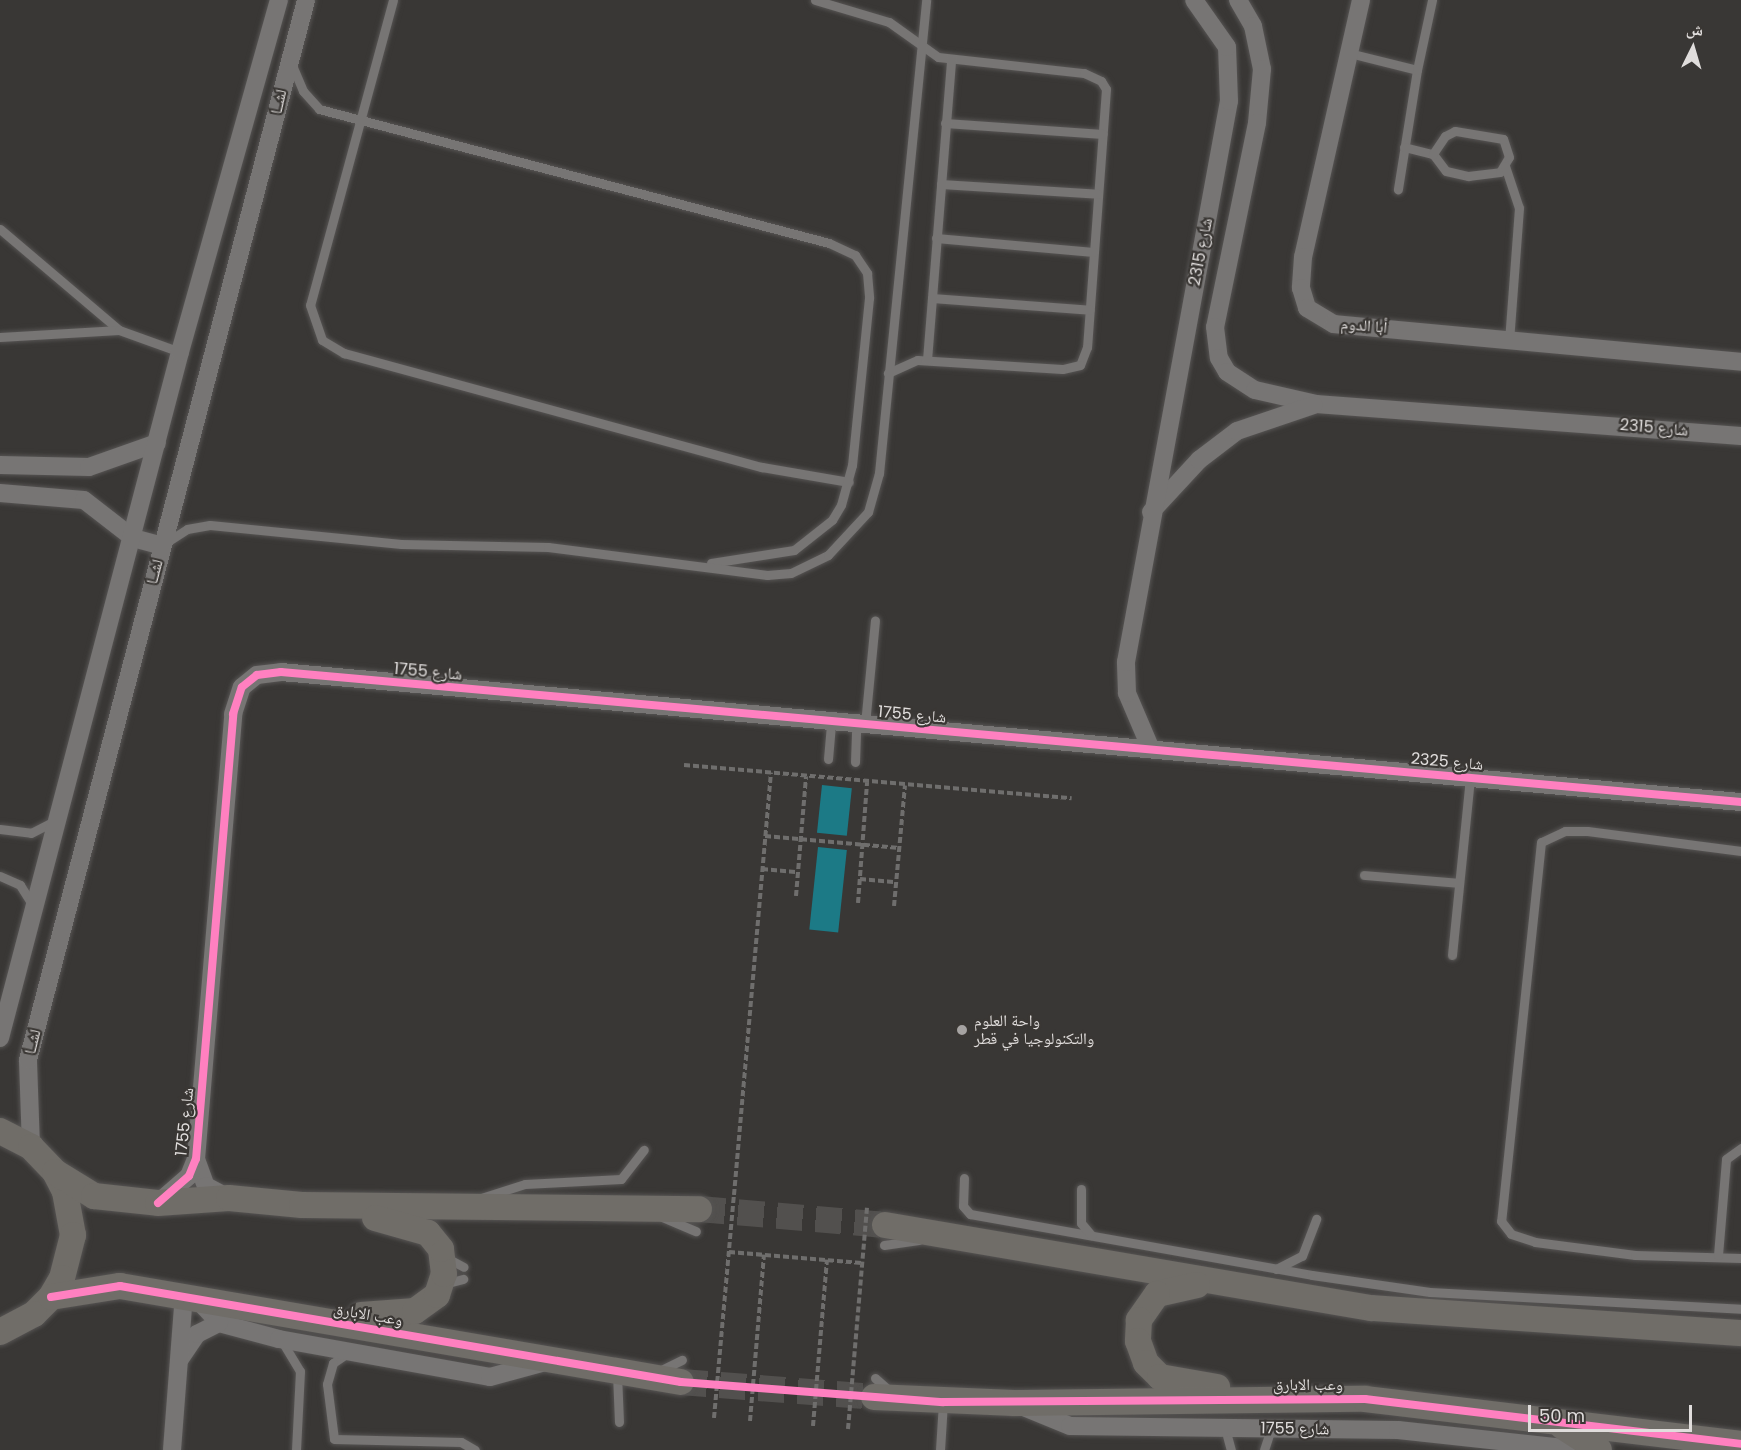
<!DOCTYPE html>
<html>
<head>
<meta charset="utf-8">
<style>
  body { margin:0 }
  #map { position:relative; width:1741px; height:1450px; overflow:hidden; background:#393735; font-family:Poppins,"Noto Naskh Arabic",sans-serif }
  div>[style] { position:absolute }
  [style*='--x'] { left:calc(var(--x)*1px); top:calc(var(--y)*1px); width:calc(var(--w)*1px); rotate:calc(var(--a)*1deg) }
  .water>* { inset:0; background:#1c7a86; transform-origin:0 0 }
  .secondary-tunnel>* { height:26px; margin-top:-13px; transform-origin:0; background:repeating-linear-gradient(90deg,#52504e 0 26px,transparent 0 39px) }
  .path>* { height:4px; margin-top:-2px; transform-origin:0; background:repeating-linear-gradient(90deg,#6f6e6d 0 6px,transparent 0 9px) }
  .roads { filter:drop-shadow(0 0 2px #565453) drop-shadow(0 0 2px #565453) }
  .lane>* { height:9px; margin:-4.5px; padding:0 4.5px; transform-origin:4.5px; border-radius:4.5px; background:#777574 }
  .street>* { height:18px; margin:-9px; padding:0 9px; transform-origin:9px; border-radius:9px; background:#777574 }
  .secondary>* { height:26px; margin:-13px; padding:0 13px; transform-origin:13px; border-radius:13px; background:#706d68 }
  .path-bridge>* { height:4px; margin-top:-2px; transform-origin:0; background:repeating-linear-gradient(90deg,#6f6e6d 0 6px,transparent 0 9px) }
  .cycleway>* { height:8px; margin:-4px; padding:0 4px; transform-origin:4px; border-radius:4px; background:#ff80c0 }
  .dots>* { width:16px; height:16px; translate:-50% -50%; box-sizing:border-box; border:3px solid #3a3734; border-radius:50% }
  span { translate:-50% -50%; white-space:nowrap; text-align:center; line-height:1.15; -webkit-text-stroke:4.5px #3a3734; paint-order:stroke }
  .street-label { font-size:16px; color:#e0dddc }
  .poi-label { font-size:16px; color:#e0dddc }
  .left { translate:0 -50%; text-align:left }
  .north { position:absolute; left:1663px; top:18px; width:60px; height:60px; -webkit-text-stroke:4px #3a3734; paint-order:stroke; rotate:5deg; font-size:16px; font-weight:700; line-height:24px; text-align:center; color:#e0dddc }
  .north::after { content:''; display:block; margin:auto; width:21px; height:27px; background:#e0dddc; clip-path:polygon(50% 0,100% 100%,50% 72%,0 100%) }
  .scale { position:absolute; left:1528px; top:1405px; width:164px; height:27px; box-sizing:border-box; border:3px solid #e0dddc; border-top:0; padding-left:8px; font-size:18px; line-height:21px; white-space:nowrap; color:#e0dddc; -webkit-text-stroke:4px #3a3734; paint-order:stroke }
</style>
</head>
<body>
<div id="map">
  <div class="water">
    <div style="left:822px;top:785px;width:30px;height:48px;rotate:6deg"></div>
    <div style="left:818px;top:847px;width:29px;height:83px;rotate:6deg"></div>
  </div>
  <div class="secondary-tunnel">
    <div style="--x:699;--y:1209;--w:187;--a:4.9"></div>
    <div style="--x:681;--y:1382;--w:194;--a:4.4"></div>
  </div>
  <div class="path">
    <div style="--x:684;--y:765;--w:389;--a:4.9"></div>
    <div style="--x:765;--y:836;--w:135;--a:5.1"></div>
    <div style="--x:762;--y:869;--w:36;--a:5"></div>
    <div style="--x:860;--y:879;--w:36;--a:5"></div>
    <div style="--x:796;--y:896;--w:120;--a:-85.2"></div>
    <div style="--x:858;--y:903;--w:121;--a:-85.7"></div>
    <div style="--x:894;--y:906;--w:121;--a:-84.8"></div>
    <div style="--x:734;--y:1195;--w:424;--a:-85"></div>
    <div style="--x:729;--y:1252;--w:133;--a:4.7"></div>
  </div>
  <div class="roads">
    <div class="lane">
      <div style="--x:393;--y:0;--w:316;--a:105.2"></div>
      <div style="--x:310;--y:305;--w:37;--a:71"></div>
      <div style="--x:322;--y:340;--w:26;--a:31"></div>
      <div style="--x:344;--y:353;--w:433;--a:15.3"></div>
      <div style="--x:762;--y:467;--w:88;--a:9.8"></div>
      <div style="--x:815;--y:0;--w:77;--a:16.6"></div>
      <div style="--x:889;--y:22;--w:60;--a:35.5"></div>
      <div style="--x:938;--y:57;--w:147;--a:6.3"></div>
      <div style="--x:1084;--y:73;--w:19;--a:25"></div>
      <div style="--x:1101;--y:81;--w:9;--a:58"></div>
      <div style="--x:1106;--y:89;--w:259;--a:94.2"></div>
      <div style="--x:1087;--y:347;--w:19;--a:111"></div>
      <div style="--x:1080;--y:365;--w:18;--a:167"></div>
      <div style="--x:1062;--y:369;--w:145;--a:-176.4"></div>
      <div style="--x:917;--y:360;--w:32;--a:156"></div>
      <div style="--x:1349;--y:53;--w:70;--a:14"></div>
      <div style="--x:1417;--y:70;--w:121;--a:99.1"></div>
      <div style="--x:292;--y:65;--w:28;--a:67"></div>
      <div style="--x:303;--y:91;--w:24;--a:48"></div>
      <div style="--x:319;--y:109;--w:527;--a:14.72"></div>
      <div style="--x:829;--y:243;--w:29;--a:25"></div>
      <div style="--x:855;--y:255;--w:22;--a:56"></div>
      <div style="--x:867;--y:273;--w:25;--a:85"></div>
      <div style="--x:869;--y:298;--w:168;--a:95.8"></div>
      <div style="--x:852;--y:465;--w:41;--a:105.4"></div>
      <div style="--x:841;--y:505;--w:17;--a:121"></div>
      <div style="--x:832;--y:520;--w:48;--a:141.7"></div>
      <div style="--x:794;--y:550;--w:84;--a:171.1"></div>
      <div style="--x:1417;--y:70;--w:72;--a:-77.9"></div>
      <div style="--x:945;--y:123;--w:158;--a:4"></div>
      <div style="--x:1404;--y:147;--w:30;--a:14"></div>
      <div style="--x:1433;--y:154;--w:21;--a:53"></div>
      <div style="--x:1446;--y:171;--w:23;--a:13"></div>
      <div style="--x:1468;--y:176;--w:32;--a:-7"></div>
      <div style="--x:1500;--y:172;--w:17;--a:-59"></div>
      <div style="--x:1509;--y:157;--w:19;--a:-108"></div>
      <div style="--x:1503;--y:139;--w:49;--a:-170.5"></div>
      <div style="--x:1455;--y:131;--w:11;--a:153"></div>
      <div style="--x:1445;--y:136;--w:22;--a:124"></div>
      <div style="--x:1505;--y:166;--w:44;--a:71.6"></div>
      <div style="--x:1519;--y:208;--w:132;--a:94.3"></div>
      <div style="--x:941;--y:184;--w:157;--a:3.6"></div>
      <div style="--x:0;--y:229;--w:156;--a:40.3"></div>
      <div style="--x:936;--y:238;--w:158;--a:5.1"></div>
      <div style="--x:932;--y:298;--w:158;--a:4.3"></div>
      <div style="--x:0;--y:337;--w:119;--a:-3.4"></div>
      <div style="--x:119;--y:330;--w:65;--a:19.8"></div>
      <div style="--x:927;--y:360;--w:301;--a:-85.4"></div>
      <div style="--x:167;--y:542;--w:24;--a:-33"></div>
      <div style="--x:187;--y:529;--w:23;--a:-10"></div>
      <div style="--x:210;--y:525;--w:192;--a:5.7"></div>
      <div style="--x:401;--y:544;--w:147;--a:1.2"></div>
      <div style="--x:548;--y:547;--w:221;--a:7.3"></div>
      <div style="--x:767;--y:575;--w:24;--a:-5"></div>
      <div style="--x:791;--y:573;--w:41;--a:-25.9"></div>
      <div style="--x:828;--y:555;--w:59;--a:-47.1"></div>
      <div style="--x:868;--y:512;--w:41;--a:-74.2"></div>
      <div style="--x:879;--y:473;--w:475;--a:-84.3"></div>
      <div style="--x:865;--y:724;--w:104;--a:-84.5"></div>
      <div style="--x:828;--y:759;--w:37;--a:-85"></div>
      <div style="--x:855;--y:762;--w:38;--a:-88"></div>
      <div style="--x:0;--y:829;--w:31;--a:7"></div>
      <div style="--x:31;--y:833;--w:28;--a:-27"></div>
      <div style="--x:1741;--y:851;--w:155;--a:-172.6"></div>
      <div style="--x:1587;--y:831;--w:22;--a:180"></div>
      <div style="--x:1565;--y:831;--w:26;--a:155"></div>
      <div style="--x:1541;--y:842;--w:381;--a:96"></div>
      <div style="--x:1501;--y:1221;--w:16;--a:52"></div>
      <div style="--x:1511;--y:1234;--w:25;--a:18"></div>
      <div style="--x:1535;--y:1242;--w:101;--a:7.4"></div>
      <div style="--x:1635;--y:1255;--w:106;--a:1.6"></div>
      <div style="--x:1364;--y:875;--w:95;--a:4.8"></div>
      <div style="--x:0;--y:876;--w:22;--a:24"></div>
      <div style="--x:20;--y:885;--w:22;--a:58"></div>
      <div style="--x:1452;--y:955;--w:178;--a:-84.2"></div>
      <div style="--x:964;--y:1178;--w:28;--a:92"></div>
      <div style="--x:963;--y:1206;--w:11;--a:49"></div>
      <div style="--x:970;--y:1214;--w:347;--a:10.1"></div>
      <div style="--x:1312;--y:1275;--w:119;--a:8.2"></div>
      <div style="--x:1430;--y:1292;--w:311;--a:3.1"></div>
      <div style="--x:1081;--y:1189;--w:34;--a:90"></div>
      <div style="--x:1081;--y:1223;--w:16;--a:50"></div>
      <div style="--x:481;--y:1198;--w:46;--a:-17.7"></div>
      <div style="--x:525;--y:1184;--w:96;--a:-3"></div>
      <div style="--x:621;--y:1179;--w:37;--a:-52"></div>
      <div style="--x:660;--y:1216;--w:39;--a:23"></div>
      <div style="--x:884;--y:1245;--w:35;--a:-8"></div>
      <div style="--x:1718;--y:1255;--w:96;--a:-85.2"></div>
      <div style="--x:1726;--y:1159;--w:19;--a:-36"></div>
      <div style="--x:445;--y:1257;--w:21;--a:28"></div>
      <div style="--x:1276;--y:1269;--w:29;--a:-27"></div>
      <div style="--x:1302;--y:1256;--w:40;--a:-69"></div>
      <div style="--x:444;--y:1284;--w:20;--a:-15"></div>
      <div style="--x:283;--y:1343;--w:33;--a:59"></div>
      <div style="--x:300;--y:1371;--w:79;--a:92.9"></div>
      <div style="--x:346;--y:1354;--w:16;--a:145"></div>
      <div style="--x:333;--y:1363;--w:22;--a:106"></div>
      <div style="--x:327;--y:1384;--w:55;--a:82.7"></div>
      <div style="--x:334;--y:1439;--w:127;--a:1.4"></div>
      <div style="--x:461;--y:1442;--w:16;--a:30"></div>
      <div style="--x:655;--y:1373;--w:30;--a:-26"></div>
      <div style="--x:617;--y:1374;--w:48;--a:87.6"></div>
      <div style="--x:875;--y:1378;--w:21;--a:41"></div>
      <div style="--x:1225;--y:1428;--w:23;--a:75"></div>
      <div style="--x:940;--y:1450;--w:48;--a:-86.4"></div>
      <div style="--x:1264;--y:1450;--w:22;--a:-72"></div>
    </div>
    <div class="street">
      <div style="--x:1238;--y:0;--w:30;--a:60"></div>
      <div style="--x:1253;--y:26;--w:44;--a:78.2"></div>
      <div style="--x:1262;--y:69;--w:54;--a:95.3"></div>
      <div style="--x:1257;--y:123;--w:208;--a:101.6"></div>
      <div style="--x:1215;--y:327;--w:31;--a:83"></div>
      <div style="--x:1219;--y:358;--w:16;--a:60"></div>
      <div style="--x:1227;--y:372;--w:33;--a:33"></div>
      <div style="--x:1255;--y:390;--w:63;--a:12.9"></div>
      <div style="--x:1316;--y:404;--w:426;--a:4.3"></div>
      <div style="--x:1361;--y:0;--w:263;--a:102.7"></div>
      <div style="--x:1303;--y:257;--w:31;--a:94"></div>
      <div style="--x:1301;--y:288;--w:21;--a:73"></div>
      <div style="--x:1307;--y:308;--w:31;--a:31"></div>
      <div style="--x:1334;--y:324;--w:409;--a:5.3"></div>
      <div style="--x:0;--y:465;--w:89;--a:1.3"></div>
      <div style="--x:89;--y:467;--w:72;--a:-19.4"></div>
      <div style="--x:0;--y:493;--w:84;--a:4.8"></div>
      <div style="--x:84;--y:500;--w:62;--a:37.8"></div>
      <div style="--x:133;--y:538;--w:30;--a:15"></div>
      <div style="--x:1151;--y:512;--w:71;--a:-47.3"></div>
      <div style="--x:1199;--y:460;--w:48;--a:-37.3"></div>
      <div style="--x:1237;--y:431;--w:81;--a:-18.7"></div>
      <div style="--x:1150;--y:747;--w:59;--a:-113.1"></div>
      <div style="--x:1127;--y:693;--w:31;--a:-92"></div>
      <div style="--x:1126;--y:662;--w:570;--a:-79.6"></div>
      <div style="--x:1229;--y:101;--w:54;--a:-92.1"></div>
      <div style="--x:1227;--y:47;--w:57;--a:-125.1"></div>
      <div style="--x:0;--y:1038;--w:709;--a:-75.3"></div>
      <div style="--x:180;--y:352;--w:366;--a:-74.3"></div>
      <div style="--x:31;--y:1147;--w:87;--a:-92"></div>
      <div style="--x:28;--y:1060;--w:1096;--a:-75.3"></div>
      <div style="--x:196;--y:1159;--w:29;--a:70"></div>
      <div style="--x:206;--y:1186;--w:26;--a:28"></div>
      <div style="--x:159;--y:1202;--w:40;--a:-41"></div>
      <div style="--x:189;--y:1176;--w:18;--a:-68"></div>
      <div style="--x:196;--y:1159;--w:447;--a:-85.2"></div>
      <div style="--x:233;--y:714;--w:28;--a:-72"></div>
      <div style="--x:242;--y:687;--w:19;--a:-39"></div>
      <div style="--x:257;--y:675;--w:24;--a:-7"></div>
      <div style="--x:281;--y:672;--w:1466;--a:5.09"></div>
      <div style="--x:196;--y:1298;--w:34;--a:47"></div>
      <div style="--x:219;--y:1323;--w:62;--a:14.9"></div>
      <div style="--x:279;--y:1339;--w:214;--a:10.2"></div>
      <div style="--x:490;--y:1377;--w:61;--a:-15.2"></div>
      <div style="--x:180;--y:1359;--w:30;--a:-56"></div>
      <div style="--x:197;--y:1334;--w:25;--a:-27"></div>
      <div style="--x:1016;--y:1404;--w:58;--a:22.2"></div>
      <div style="--x:1070;--y:1426;--w:328;--a:0.7"></div>
      <div style="--x:1398;--y:1430;--w:184;--a:6.2"></div>
      <div style="--x:172;--y:1450;--w:155;--a:-85.6"></div>
    </div>
    <div class="secondary">
      <div style="--x:0;--y:1131;--w:35;--a:27"></div>
      <div style="--x:31;--y:1147;--w:35;--a:46"></div>
      <div style="--x:55;--y:1172;--w:22;--a:63"></div>
      <div style="--x:65;--y:1192;--w:44;--a:79.5"></div>
      <div style="--x:73;--y:1235;--w:44;--a:104.3"></div>
      <div style="--x:62;--y:1278;--w:22;--a:120"></div>
      <div style="--x:51;--y:1297;--w:24;--a:135"></div>
      <div style="--x:34;--y:1314;--w:38;--a:152"></div>
      <div style="--x:55;--y:1172;--w:46;--a:31.6"></div>
      <div style="--x:94;--y:1196;--w:64;--a:6.2"></div>
      <div style="--x:158;--y:1203;--w:71;--a:-4"></div>
      <div style="--x:229;--y:1198;--w:73;--a:5.5"></div>
      <div style="--x:302;--y:1205;--w:397;--a:0.6"></div>
      <div style="--x:885;--y:1225;--w:494;--a:9.7"></div>
      <div style="--x:1372;--y:1308;--w:370;--a:3.9"></div>
      <div style="--x:1197;--y:1285;--w:41;--a:167.3"></div>
      <div style="--x:1157;--y:1294;--w:32;--a:125"></div>
      <div style="--x:1139;--y:1320;--w:21;--a:93"></div>
      <div style="--x:1138;--y:1341;--w:23;--a:70"></div>
      <div style="--x:1146;--y:1363;--w:20;--a:45"></div>
      <div style="--x:1160;--y:1377;--w:58;--a:10"></div>
      <div style="--x:51;--y:1297;--w:70;--a:-9.1"></div>
      <div style="--x:120;--y:1286;--w:569;--a:9.71"></div>
      <div style="--x:361;--y:1315;--w:54;--a:-4.2"></div>
      <div style="--x:415;--y:1311;--w:27;--a:-36"></div>
      <div style="--x:437;--y:1295;--w:22;--a:-72"></div>
      <div style="--x:444;--y:1274;--w:25;--a:-97"></div>
      <div style="--x:441;--y:1249;--w:21;--a:-129"></div>
      <div style="--x:428;--y:1233;--w:55;--a:-164.2"></div>
      <div style="--x:874;--y:1397;--w:140;--a:2.5"></div>
      <div style="--x:1014;--y:1403;--w:351;--a:-0.7"></div>
      <div style="--x:1365;--y:1399;--w:379;--a:6.8"></div>
      <div style="--x:1562;--y:1426;--w:44;--a:33"></div>
    </div>
  </div>
  <div class="path-bridge">
    <div style="--x:714;--y:1418;--w:224;--a:-84.9"></div>
    <div style="--x:750;--y:1421;--w:167;--a:-85.2"></div>
    <div style="--x:813;--y:1426;--w:167;--a:-85.2"></div>
    <div style="--x:848;--y:1429;--w:224;--a:-85.1"></div>
  </div>
  <div class="cycleway">
    <div style="--x:158;--y:1203;--w:41;--a:-41.1"></div>
    <div style="--x:189;--y:1176;--w:18;--a:-68"></div>
    <div style="--x:196;--y:1159;--w:447;--a:-85.2"></div>
    <div style="--x:233;--y:714;--w:28;--a:-72"></div>
    <div style="--x:242;--y:687;--w:19;--a:-39"></div>
    <div style="--x:257;--y:675;--w:24;--a:-7"></div>
    <div style="--x:281;--y:672;--w:1466;--a:5.09"></div>
    <div style="--x:51;--y:1297;--w:70;--a:-9.1"></div>
    <div style="--x:120;--y:1286;--w:569;--a:9.71"></div>
    <div style="--x:681;--y:1382;--w:263;--a:4.4"></div>
    <div style="--x:943;--y:1402;--w:422;--a:-0.4"></div>
    <div style="--x:1365;--y:1399;--w:379;--a:6.8"></div>
  </div>
  <div class="dots">
    <div style="left:962px;top:1030px;background:#a6a3a2"></div>
  </div>
  <div class="street-label">
    <span style="left:279px;top:102px;rotate:-77deg">لشــا</span>
    <span style="left:1201px;top:252px;rotate:-79deg">شارع 2315</span>
    <span style="left:1364px;top:326px;rotate:5deg">أبا الدوم</span>
    <span style="left:1654px;top:428px;rotate:5deg">شارع 2315</span>
    <span style="left:155px;top:572px;rotate:-75deg">لشــا</span>
    <span style="left:428px;top:672px;rotate:5deg">شارع 1755</span>
    <span style="left:912px;top:715px;rotate:5deg">شارع 1755</span>
    <span style="left:1447px;top:762px;rotate:5deg">شارع 2325</span>
    <span style="left:33px;top:1042px;rotate:-76deg">لشــا</span>
    <span style="left:185px;top:1122px;rotate:-84deg">شارع 1755</span>
    <span style="left:368px;top:1315px;rotate:10deg">وعب الابارق</span>
    <span style="left:1308px;top:1385px">وعب الابارق</span>
    <span style="left:1295px;top:1429px;rotate:1deg">شارع 1755</span>
  </div>
  <div class="poi-label">
    <span class="left" style="left:974px;top:1030px">واحة العلوم<br>والتكنولوجيا في قطر</span>
  </div>
  <div class="north">ش</div>
  <div class="scale">50 m</div>
</div>
</body>
</html>
